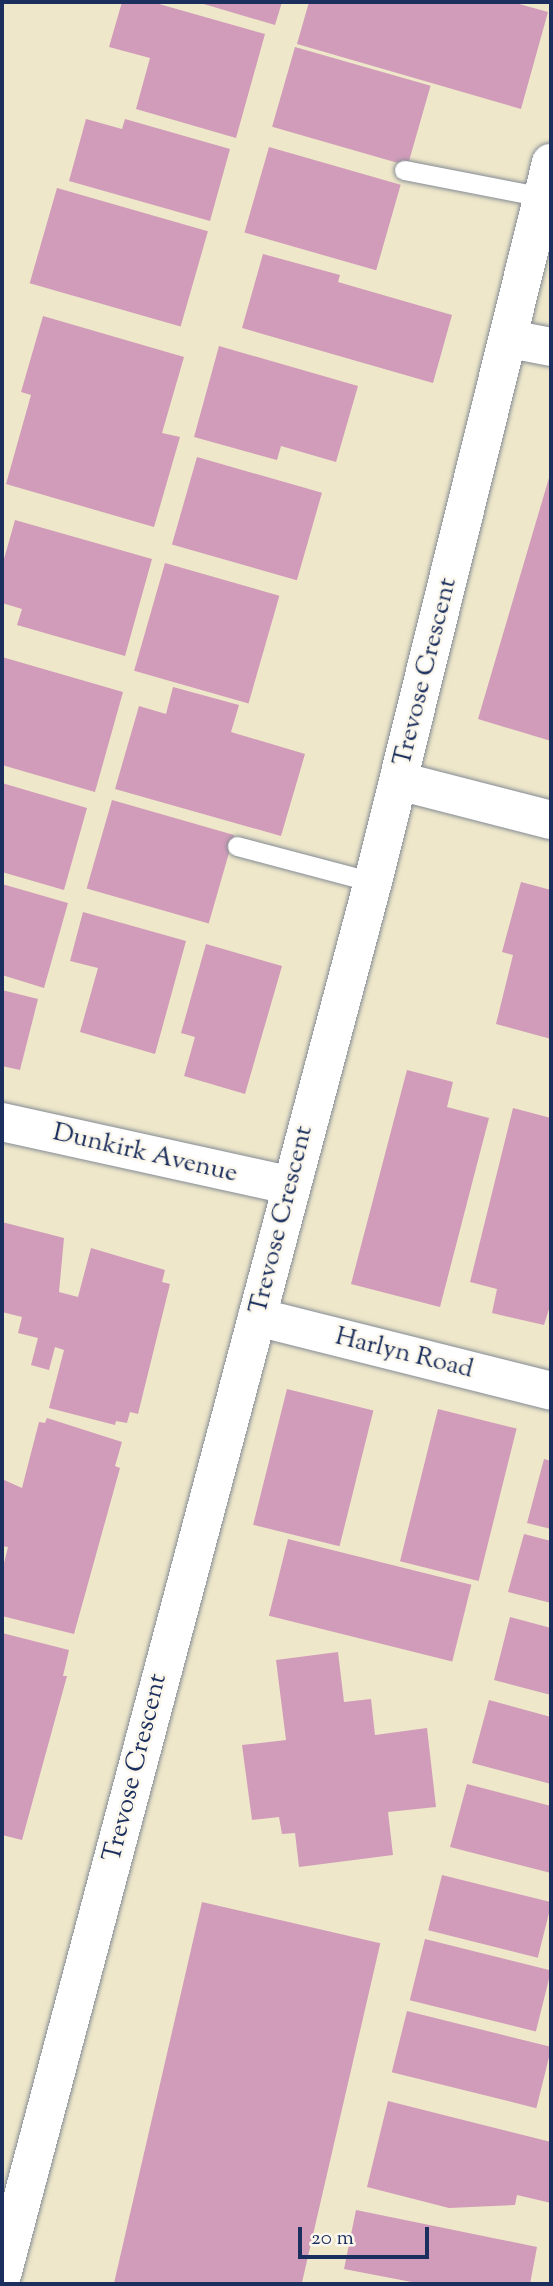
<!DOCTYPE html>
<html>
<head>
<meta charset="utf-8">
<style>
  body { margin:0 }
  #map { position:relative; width:553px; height:2286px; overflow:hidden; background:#eee7ca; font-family:"Sorts Mill Goudy",serif }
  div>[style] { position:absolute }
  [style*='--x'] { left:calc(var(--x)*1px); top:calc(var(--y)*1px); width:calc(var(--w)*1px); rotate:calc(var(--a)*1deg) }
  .building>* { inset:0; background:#d19cb9; transform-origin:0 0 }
  .roads { filter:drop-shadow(0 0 2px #848b94) drop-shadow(0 0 2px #848b94) }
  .service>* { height:19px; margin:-9.5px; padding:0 9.5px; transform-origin:9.5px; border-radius:9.5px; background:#fff }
  .minor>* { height:38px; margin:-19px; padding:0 19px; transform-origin:19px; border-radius:19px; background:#fff }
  span { translate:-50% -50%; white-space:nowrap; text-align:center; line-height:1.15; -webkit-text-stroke:5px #fbf7ec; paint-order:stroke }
  .street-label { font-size:26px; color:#1b2f5e }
  .frame { position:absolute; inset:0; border:4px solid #1b2f5e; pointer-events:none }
  .scale { position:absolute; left:298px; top:2227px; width:131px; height:32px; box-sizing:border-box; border:4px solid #1b2f5e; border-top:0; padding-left:9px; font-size:21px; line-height:24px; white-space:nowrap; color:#1b2f5e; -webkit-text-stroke:5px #fbf7ec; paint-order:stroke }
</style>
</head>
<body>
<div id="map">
  <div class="building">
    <div style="clip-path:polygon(122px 2px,152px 2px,265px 34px,236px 138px,136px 109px,150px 58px,109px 47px)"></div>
    <div style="clip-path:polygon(197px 2px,282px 2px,275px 25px)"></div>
    <div style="clip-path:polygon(309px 2px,512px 2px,548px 12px,521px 109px,297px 44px)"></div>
    <div style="left:295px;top:47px;width:141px;height:83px;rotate:16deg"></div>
    <div style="clip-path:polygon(86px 119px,122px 129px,125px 119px,230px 149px,210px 221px,69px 181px)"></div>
    <div style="left:269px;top:147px;width:137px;height:89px;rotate:16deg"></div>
    <div style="left:57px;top:188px;width:157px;height:99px;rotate:16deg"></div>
    <div style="clip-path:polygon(263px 254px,340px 275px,338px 282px,452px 315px,433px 383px,242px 328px)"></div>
    <div style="clip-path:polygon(43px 316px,184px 357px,162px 433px,180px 437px,154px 527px,6px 484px,31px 395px,21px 392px)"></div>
    <div style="clip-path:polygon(219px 346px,358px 386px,336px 462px,281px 446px,277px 460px,194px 437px)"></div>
    <div style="left:197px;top:457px;width:130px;height:91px;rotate:16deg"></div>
    <div style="clip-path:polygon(551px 471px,551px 741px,478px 719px)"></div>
    <div style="clip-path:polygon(15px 520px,152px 559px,125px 656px,17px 625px,22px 609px,2px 603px,2px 566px)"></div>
    <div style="left:165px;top:563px;width:119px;height:112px;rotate:16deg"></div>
    <div style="clip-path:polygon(2px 657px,123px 692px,95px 792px,2px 765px)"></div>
    <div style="clip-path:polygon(173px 687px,239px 705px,231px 732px,305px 754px,281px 836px,115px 789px,139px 706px,166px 714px)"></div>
    <div style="clip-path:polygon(2px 783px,87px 808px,64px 890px,2px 872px)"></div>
    <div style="left:112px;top:800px;width:127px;height:92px;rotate:16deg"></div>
    <div style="clip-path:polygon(521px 882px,551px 890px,551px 1039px,496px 1024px,513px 955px,502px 952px)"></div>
    <div style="clip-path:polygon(2px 884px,68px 903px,44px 988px,2px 975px)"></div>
    <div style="clip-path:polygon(83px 912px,186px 941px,155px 1054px,80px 1032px,98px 968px,70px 961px)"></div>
    <div style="clip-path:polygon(206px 944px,282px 966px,245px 1094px,184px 1076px,195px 1037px,181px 1033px)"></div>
    <div style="clip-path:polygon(2px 990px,38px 999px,20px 1070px,2px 1066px)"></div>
    <div style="clip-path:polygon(407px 1070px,453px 1082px,447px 1107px,489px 1118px,440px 1307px,351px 1284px)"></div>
    <div style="clip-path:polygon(513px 1108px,551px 1118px,551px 1303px,544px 1325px,492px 1313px,497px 1289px,470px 1282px)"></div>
    <div style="clip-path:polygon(2px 1222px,64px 1238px,59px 1292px,78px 1297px,91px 1248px,165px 1270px,162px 1282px,170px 1284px,138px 1414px,130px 1412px,127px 1423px,116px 1421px,115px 1425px,49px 1408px,64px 1350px,55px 1347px,49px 1370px,31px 1365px,38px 1338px,18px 1333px,22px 1317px,2px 1312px)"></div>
    <div style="left:287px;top:1389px;width:89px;height:140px;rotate:14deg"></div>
    <div style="left:438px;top:1409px;width:81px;height:157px;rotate:14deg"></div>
    <div style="clip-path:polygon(47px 1418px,122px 1442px,115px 1466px,120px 1468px,74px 1634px,2px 1616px,2px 1571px,8px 1547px,2px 1546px,2px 1479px,22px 1488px,39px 1422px,45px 1423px)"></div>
    <div style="clip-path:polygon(544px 1459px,551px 1461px,551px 1529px,527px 1523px)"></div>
    <div style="clip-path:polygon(524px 1534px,551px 1541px,551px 1603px,508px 1592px)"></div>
    <div style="left:288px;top:1539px;width:189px;height:79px;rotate:14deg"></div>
    <div style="clip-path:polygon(510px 1617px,551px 1628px,551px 1695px,494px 1680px)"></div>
    <div style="clip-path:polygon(2px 1633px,69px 1650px,63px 1676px,67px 1676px,22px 1840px,2px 1835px)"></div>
    <div style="clip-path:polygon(338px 1652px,344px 1702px,371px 1699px,375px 1735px,427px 1728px,436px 1807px,388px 1812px,393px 1855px,299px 1867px,295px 1833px,282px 1834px,279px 1817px,252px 1820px,242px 1745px,286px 1740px,276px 1660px)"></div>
    <div style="clip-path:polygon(489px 1700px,551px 1717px,551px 1784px,472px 1763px)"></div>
    <div style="clip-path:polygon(467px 1784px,551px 1806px,551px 1873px,450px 1847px)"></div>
    <div style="left:442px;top:1875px;width:113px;height:57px;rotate:14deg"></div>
    <div style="left:202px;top:1902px;width:183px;height:392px;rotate:13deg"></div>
    <div style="left:425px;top:1939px;width:130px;height:63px;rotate:14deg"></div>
    <div style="left:407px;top:2011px;width:149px;height:63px;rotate:14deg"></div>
    <div style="clip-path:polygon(388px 2101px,551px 2142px,551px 2203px,517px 2195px,515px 2205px,449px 2208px,367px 2187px)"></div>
    <div style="clip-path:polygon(356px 2210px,537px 2247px,530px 2284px,422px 2284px,344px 2269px)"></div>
  </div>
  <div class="roads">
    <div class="service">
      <div style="--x:404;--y:170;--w:142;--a:11"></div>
      <div style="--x:237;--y:846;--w:141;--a:14.8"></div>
    </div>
    <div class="minor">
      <div style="--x:510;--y:339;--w:42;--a:11"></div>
      <div style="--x:399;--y:781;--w:157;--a:14.4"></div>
      <div style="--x:2;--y:1122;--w:294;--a:12.4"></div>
      <div style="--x:257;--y:1317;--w:303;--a:14.1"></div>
      <div style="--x:2;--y:2275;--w:1442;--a:-75.09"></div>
      <div style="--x:373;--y:882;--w:741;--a:-76.1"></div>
    </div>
  </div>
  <div class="street-label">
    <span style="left:426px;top:672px;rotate:-76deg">Trevose Crescent</span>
    <span style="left:145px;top:1154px;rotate:13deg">Dunkirk Avenue</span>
    <span style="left:282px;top:1220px;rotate:-76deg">Trevose Crescent</span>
    <span style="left:404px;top:1354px;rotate:14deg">Harlyn Road</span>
    <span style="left:136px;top:1768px;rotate:-76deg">Trevose Crescent</span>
  </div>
  <div class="frame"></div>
  <div class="scale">20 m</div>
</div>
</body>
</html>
